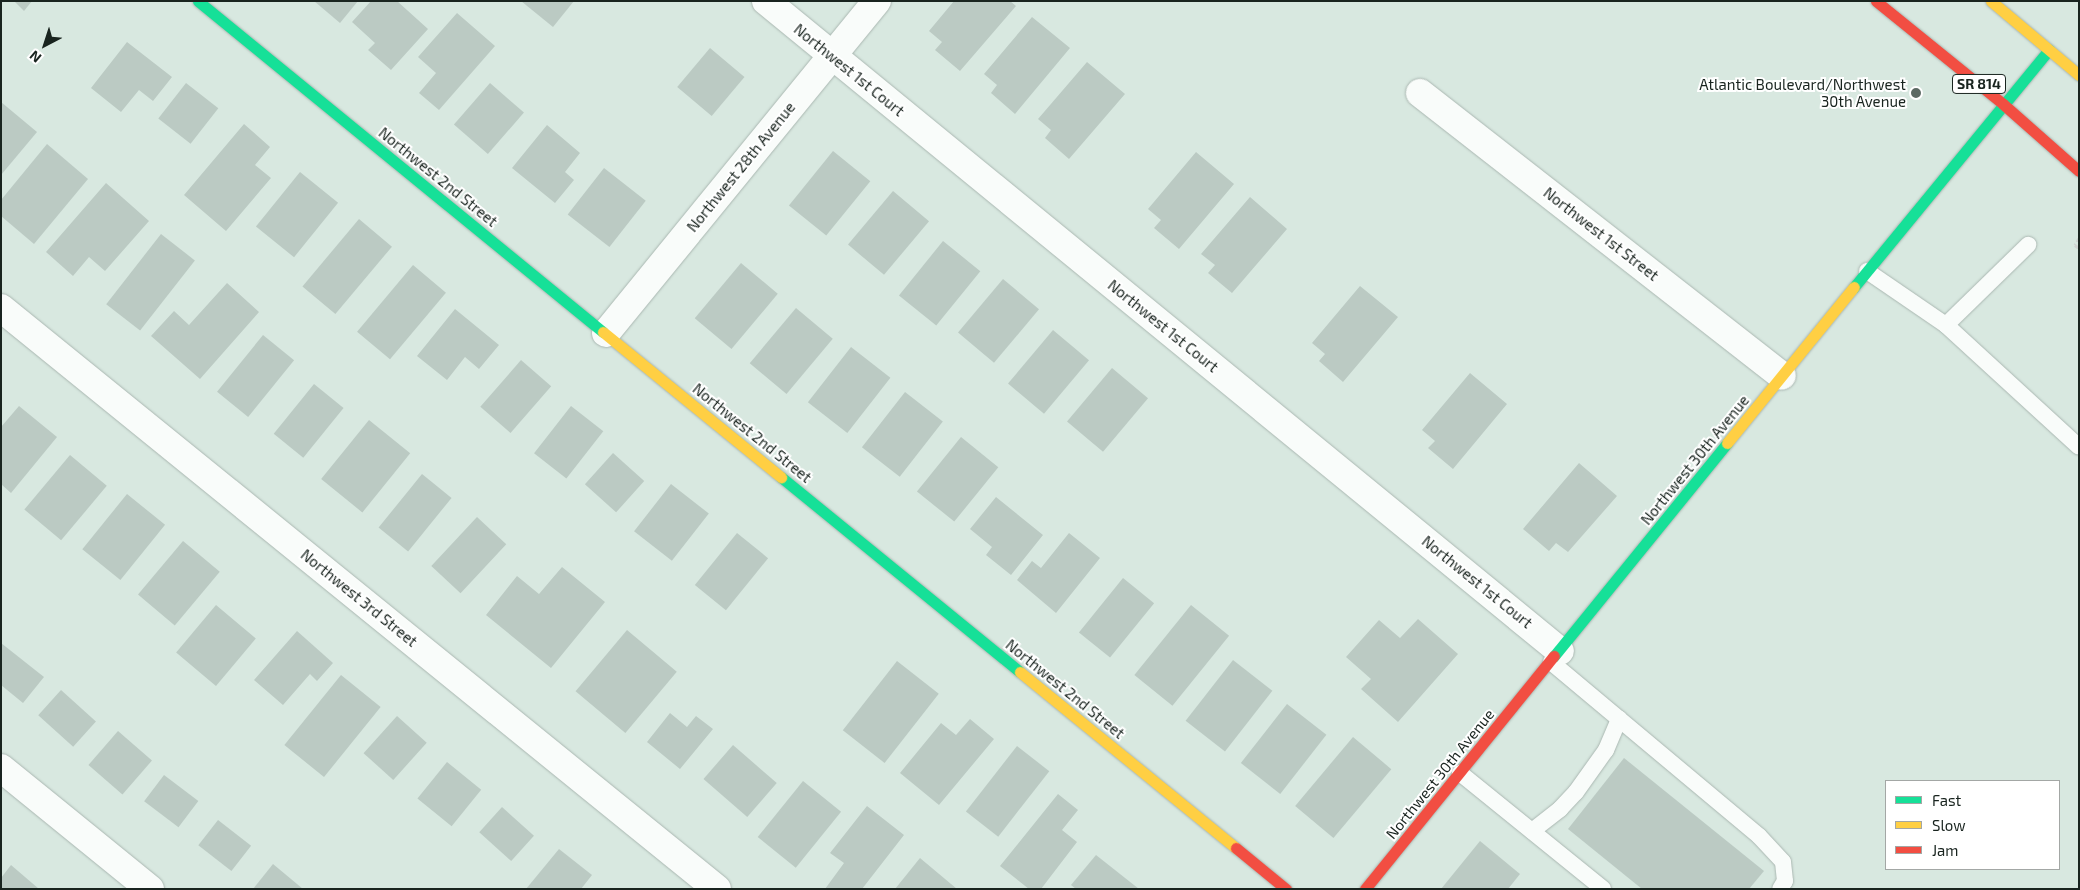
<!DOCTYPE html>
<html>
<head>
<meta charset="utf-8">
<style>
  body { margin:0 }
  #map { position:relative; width:2080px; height:890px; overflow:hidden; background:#d8e8e0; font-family:"Exo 2",sans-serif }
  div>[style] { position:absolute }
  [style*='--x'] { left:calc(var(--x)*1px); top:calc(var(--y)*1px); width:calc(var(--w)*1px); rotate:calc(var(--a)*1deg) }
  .building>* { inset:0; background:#bbcac3; transform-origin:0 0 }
  .path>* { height:3px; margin-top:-1.5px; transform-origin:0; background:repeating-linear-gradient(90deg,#d0d4d2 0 4px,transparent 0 6.5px) }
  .roads { filter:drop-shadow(0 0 1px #aab7b1) drop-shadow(0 0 1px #aab7b1) }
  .lane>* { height:16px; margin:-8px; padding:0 8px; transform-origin:8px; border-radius:8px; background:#f9fcfa }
  .street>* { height:28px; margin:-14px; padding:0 14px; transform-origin:14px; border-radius:14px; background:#f9fcfa }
  .fast>* { height:11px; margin:-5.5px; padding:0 5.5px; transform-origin:5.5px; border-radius:5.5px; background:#16e098 }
  .slow>* { height:11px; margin:-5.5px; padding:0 5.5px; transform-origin:5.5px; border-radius:5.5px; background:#ffcf43 }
  .jam>* { height:11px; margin:-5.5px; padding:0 5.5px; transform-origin:5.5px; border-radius:5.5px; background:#f24e42 }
  .dots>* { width:14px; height:14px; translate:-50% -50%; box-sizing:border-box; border:2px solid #fff; border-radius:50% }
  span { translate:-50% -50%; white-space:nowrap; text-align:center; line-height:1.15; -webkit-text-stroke:4px #fff; paint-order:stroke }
  .shield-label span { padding:1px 4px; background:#fff; border:1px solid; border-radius:4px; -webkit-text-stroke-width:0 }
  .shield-label { font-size:14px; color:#19241f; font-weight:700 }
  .street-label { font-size:15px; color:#19241f }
  .poi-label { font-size:15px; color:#19241f }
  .right { translate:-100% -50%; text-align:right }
  .frame { position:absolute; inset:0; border:2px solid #19241f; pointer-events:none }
  .legend { position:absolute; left:1885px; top:780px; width:175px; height:90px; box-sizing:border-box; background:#fff; border:1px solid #a3a7a5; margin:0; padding:6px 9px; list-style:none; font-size:15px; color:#19241f }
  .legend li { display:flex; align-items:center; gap:10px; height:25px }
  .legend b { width:25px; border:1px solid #a3a7a5 }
  .north { position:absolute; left:20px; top:20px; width:50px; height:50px; -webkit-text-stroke:4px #fff; paint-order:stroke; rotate:220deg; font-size:14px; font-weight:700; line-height:20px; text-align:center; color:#19241f }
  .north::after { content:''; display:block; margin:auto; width:18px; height:22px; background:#19241f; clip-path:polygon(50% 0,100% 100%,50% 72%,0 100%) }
</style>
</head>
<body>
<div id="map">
  <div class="building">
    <div style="clip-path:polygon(14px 1px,32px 1px,24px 11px)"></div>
    <div style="clip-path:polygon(314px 1px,358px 1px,340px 23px)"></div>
    <div style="clip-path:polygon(371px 1px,397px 1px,428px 29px,391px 70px,368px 50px,375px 43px,352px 22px)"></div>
    <div style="clip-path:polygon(521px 1px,574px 1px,553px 27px)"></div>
    <div style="clip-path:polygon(954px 1px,1010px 1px,1016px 6px,960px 71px,935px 50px,942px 42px,929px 31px)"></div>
    <div style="clip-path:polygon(457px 13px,495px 46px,439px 110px,419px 93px,436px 73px,418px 57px)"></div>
    <div style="clip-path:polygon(1032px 17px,1070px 48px,1015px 114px,991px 93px,997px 85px,984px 74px)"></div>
    <div style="clip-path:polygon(127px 42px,172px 77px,153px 101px,139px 90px,121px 112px,91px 88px)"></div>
    <div style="left:710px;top:48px;width:45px;height:51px;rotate:40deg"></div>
    <div style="clip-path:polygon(1087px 62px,1125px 94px,1069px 159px,1045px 138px,1051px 130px,1038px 119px)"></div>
    <div style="left:186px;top:83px;width:41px;height:45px;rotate:38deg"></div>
    <div style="left:490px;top:83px;width:45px;height:55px;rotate:41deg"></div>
    <div style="clip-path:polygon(1px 102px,37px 132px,1px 175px)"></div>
    <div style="clip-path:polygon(244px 124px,270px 147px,255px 165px,271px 178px,226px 231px,184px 195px)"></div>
    <div style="clip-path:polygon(547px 125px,580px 153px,565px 172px,574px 180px,555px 203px,512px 168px)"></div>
    <div style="clip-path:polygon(47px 144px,88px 179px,34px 244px,1px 216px,1px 200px)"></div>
    <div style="left:833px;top:151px;width:48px;height:70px;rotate:39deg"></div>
    <div style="clip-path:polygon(1196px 152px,1234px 184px,1179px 249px,1154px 228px,1161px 220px,1148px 209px)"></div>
    <div style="left:604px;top:168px;width:53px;height:59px;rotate:38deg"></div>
    <div style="left:300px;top:172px;width:49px;height:70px;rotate:39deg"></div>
    <div style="clip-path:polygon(106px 183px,149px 221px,105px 271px,89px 257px,73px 276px,46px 252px)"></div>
    <div style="left:893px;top:191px;width:47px;height:70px;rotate:40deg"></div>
    <div style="clip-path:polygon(1250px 197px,1287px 229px,1232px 293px,1208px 273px,1215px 265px,1201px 254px)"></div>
    <div style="left:359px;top:219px;width:43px;height:88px;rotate:40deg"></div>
    <div style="left:161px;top:234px;width:43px;height:89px;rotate:38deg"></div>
    <div style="left:943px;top:241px;width:48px;height:70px;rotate:39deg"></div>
    <div style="left:741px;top:263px;width:48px;height:72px;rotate:40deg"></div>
    <div style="left:413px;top:265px;width:43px;height:87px;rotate:40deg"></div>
    <div style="left:1003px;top:279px;width:47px;height:70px;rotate:40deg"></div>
    <div style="clip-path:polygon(227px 283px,259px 312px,200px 379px,151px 336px,174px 311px,189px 325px)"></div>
    <div style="clip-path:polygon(1360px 286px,1398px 317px,1343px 382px,1319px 361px,1325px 354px,1312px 343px)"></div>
    <div style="left:796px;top:308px;width:48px;height:72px;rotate:40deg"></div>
    <div style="clip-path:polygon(455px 309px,499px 345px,479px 369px,465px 357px,447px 380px,417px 356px)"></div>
    <div style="left:1053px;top:330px;width:47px;height:70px;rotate:40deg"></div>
    <div style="left:263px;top:335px;width:40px;height:73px;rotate:39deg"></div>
    <div style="left:851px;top:347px;width:50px;height:70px;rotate:38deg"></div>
    <div style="left:521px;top:360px;width:40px;height:62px;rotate:41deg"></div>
    <div style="left:1112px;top:368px;width:47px;height:70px;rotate:40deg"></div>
    <div style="clip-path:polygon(1470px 373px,1507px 404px,1453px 469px,1428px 448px,1435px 441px,1422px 430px)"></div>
    <div style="left:314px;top:384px;width:38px;height:64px;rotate:39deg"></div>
    <div style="left:905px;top:392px;width:48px;height:70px;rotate:38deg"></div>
    <div style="clip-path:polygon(19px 406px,57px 437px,11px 493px,1px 484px,1px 427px)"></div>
    <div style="left:571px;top:406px;width:41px;height:60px;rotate:38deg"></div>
    <div style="left:369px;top:420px;width:53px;height:76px;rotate:39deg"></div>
    <div style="left:961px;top:437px;width:48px;height:70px;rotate:39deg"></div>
    <div style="left:613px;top:453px;width:42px;height:42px;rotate:42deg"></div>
    <div style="left:70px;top:455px;width:48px;height:71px;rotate:40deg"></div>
    <div style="clip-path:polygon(1579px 463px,1617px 496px,1568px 552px,1556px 543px,1549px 551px,1523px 529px)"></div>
    <div style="left:422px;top:474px;width:38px;height:69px;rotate:39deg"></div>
    <div style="left:671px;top:484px;width:48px;height:60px;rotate:38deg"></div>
    <div style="left:127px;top:494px;width:49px;height:71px;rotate:39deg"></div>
    <div style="clip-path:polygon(996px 497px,1043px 535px,1011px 575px,986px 555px,992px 547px,970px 529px)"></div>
    <div style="left:477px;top:517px;width:40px;height:67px;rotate:43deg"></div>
    <div style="left:737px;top:533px;width:40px;height:67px;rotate:39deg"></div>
    <div style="clip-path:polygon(1069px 533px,1100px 558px,1056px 613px,1017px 580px,1032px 561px,1041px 568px)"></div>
    <div style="left:183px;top:541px;width:48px;height:70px;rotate:40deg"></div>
    <div style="clip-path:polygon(562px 567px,605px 602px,551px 668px,486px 615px,517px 576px,539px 594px)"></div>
    <div style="left:1123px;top:578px;width:40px;height:70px;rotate:39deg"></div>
    <div style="left:216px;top:605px;width:52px;height:62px;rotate:40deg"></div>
    <div style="left:1191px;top:605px;width:49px;height:90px;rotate:39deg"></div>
    <div style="clip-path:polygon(1418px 619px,1458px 654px,1398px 722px,1361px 689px,1371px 679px,1346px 657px,1379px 620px,1400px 638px)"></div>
    <div style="left:627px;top:630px;width:65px;height:80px;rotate:40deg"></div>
    <div style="clip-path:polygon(297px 631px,333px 663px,317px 681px,310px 674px,283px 705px,254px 680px)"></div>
    <div style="clip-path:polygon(1px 643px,44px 677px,23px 703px,1px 685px)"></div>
    <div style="left:1233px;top:660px;width:50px;height:77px;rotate:38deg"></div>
    <div style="left:897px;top:661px;width:53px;height:88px;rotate:38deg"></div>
    <div style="left:341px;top:675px;width:51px;height:90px;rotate:39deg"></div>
    <div style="left:61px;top:690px;width:47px;height:34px;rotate:42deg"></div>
    <div style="left:1287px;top:704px;width:50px;height:75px;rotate:38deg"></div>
    <div style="clip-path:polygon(670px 713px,687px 727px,696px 716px,713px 729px,680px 769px,647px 742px)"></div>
    <div style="left:397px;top:716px;width:40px;height:50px;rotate:42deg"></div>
    <div style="clip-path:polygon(970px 719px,994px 739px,939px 805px,900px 773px,941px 723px,956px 735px)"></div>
    <div style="left:118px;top:731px;width:45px;height:45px;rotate:41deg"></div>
    <div style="left:1353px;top:737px;width:50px;height:90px;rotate:40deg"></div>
    <div style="left:733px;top:745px;width:58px;height:45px;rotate:41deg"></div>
    <div style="left:1017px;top:746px;width:41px;height:83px;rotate:38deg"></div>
    <div style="clip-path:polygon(1624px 758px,1764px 871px,1749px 889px,1642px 889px,1568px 829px)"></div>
    <div style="left:447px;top:762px;width:44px;height:47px;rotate:39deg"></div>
    <div style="left:164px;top:775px;width:43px;height:33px;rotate:37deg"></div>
    <div style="left:803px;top:781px;width:49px;height:72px;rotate:39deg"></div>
    <div style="clip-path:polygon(1058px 794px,1078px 810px,1062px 830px,1077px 842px,1041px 889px,1029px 889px,1000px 866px)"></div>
    <div style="clip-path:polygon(867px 806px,904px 835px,862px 889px,825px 889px,844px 863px,830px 853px)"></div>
    <div style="left:502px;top:807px;width:43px;height:34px;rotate:42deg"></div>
    <div style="left:218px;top:820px;width:42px;height:32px;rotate:38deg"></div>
    <div style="clip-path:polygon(1480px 841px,1520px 874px,1508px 889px,1441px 889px)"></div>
    <div style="clip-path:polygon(559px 849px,592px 875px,581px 889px,526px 889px)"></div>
    <div style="clip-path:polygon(1096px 855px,1139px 889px,1076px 889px,1071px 885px)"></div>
    <div style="clip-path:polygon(920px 858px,957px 889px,895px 889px)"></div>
    <div style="clip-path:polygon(273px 864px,303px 889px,253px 889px)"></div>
    <div style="clip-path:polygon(11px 865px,39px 889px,1px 889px,1px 878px)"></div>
  </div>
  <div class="path">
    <div style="--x:2079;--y:238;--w:8;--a:120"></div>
    <div style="--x:2075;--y:245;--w:5;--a:37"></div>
  </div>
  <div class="roads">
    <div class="lane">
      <div style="--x:1867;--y:271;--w:96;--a:34.4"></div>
      <div style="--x:1946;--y:325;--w:180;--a:42.5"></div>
      <div style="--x:1946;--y:325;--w:115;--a:-44.3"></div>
      <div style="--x:1551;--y:662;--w:271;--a:39.9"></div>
      <div style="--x:1759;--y:836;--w:35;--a:47"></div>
      <div style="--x:1783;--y:862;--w:19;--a:84"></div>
      <div style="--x:1785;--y:881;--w:9;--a:122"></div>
      <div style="--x:1460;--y:773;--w:184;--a:39"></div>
      <div style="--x:1532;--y:831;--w:36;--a:-38"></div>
      <div style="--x:1560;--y:809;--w:23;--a:-47"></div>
      <div style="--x:1576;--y:792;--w:52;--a:-54.5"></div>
      <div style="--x:1606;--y:750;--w:34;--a:-67"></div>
    </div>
    <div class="street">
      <div style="--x:766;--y:1;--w:1026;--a:39.31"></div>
      <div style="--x:1420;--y:93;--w:459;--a:38"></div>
      <div style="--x:1;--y:308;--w:922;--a:39.06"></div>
      <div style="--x:606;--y:333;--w:429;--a:-50.8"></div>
      <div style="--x:1;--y:768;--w:192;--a:39.1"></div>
    </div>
    <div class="fast">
      <div style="--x:198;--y:1;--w:523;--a:39.26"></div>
      <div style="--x:1854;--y:287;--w:307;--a:-50.6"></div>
      <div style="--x:781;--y:477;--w:308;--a:39.2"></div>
      <div style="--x:1554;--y:656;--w:274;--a:-50.9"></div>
    </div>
    <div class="slow">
      <div style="--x:1991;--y:1;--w:115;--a:40.1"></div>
      <div style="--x:603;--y:332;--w:230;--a:39.2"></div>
      <div style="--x:1727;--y:443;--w:201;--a:-50.9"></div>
      <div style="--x:1020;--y:672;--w:279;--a:39.2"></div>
    </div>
    <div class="jam">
      <div style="--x:1876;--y:1;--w:164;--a:39"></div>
      <div style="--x:2003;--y:104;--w:101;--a:41.4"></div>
      <div style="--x:1236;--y:848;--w:65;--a:39.4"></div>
      <div style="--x:1365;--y:889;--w:300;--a:-51"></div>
    </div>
  </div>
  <div class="dots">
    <div style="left:1916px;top:93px;background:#5c6963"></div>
  </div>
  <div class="shield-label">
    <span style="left:1979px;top:84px">SR 814</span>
  </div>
  <div class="street-label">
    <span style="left:849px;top:70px;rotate:39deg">Northwest 1st Court</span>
    <span style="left:741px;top:167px;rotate:-51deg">Northwest 28th Avenue</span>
    <span style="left:438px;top:177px;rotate:39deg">Northwest 2nd Street</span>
    <span style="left:1601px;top:234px;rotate:38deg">Northwest 1st Street</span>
    <span style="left:1163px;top:326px;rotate:39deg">Northwest 1st Court</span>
    <span style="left:752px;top:433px;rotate:39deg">Northwest 2nd Street</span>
    <span style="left:1695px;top:460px;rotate:-51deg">Northwest 30th Avenue</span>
    <span style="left:1477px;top:582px;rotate:39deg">Northwest 1st Court</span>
    <span style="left:359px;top:598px;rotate:39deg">Northwest 3rd Street</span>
    <span style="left:1065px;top:689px;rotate:39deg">Northwest 2nd Street</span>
    <span style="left:1440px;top:774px;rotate:-51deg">Northwest 30th Avenue</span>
  </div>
  <div class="poi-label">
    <span class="right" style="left:1906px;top:93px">Atlantic Boulevard/Northwest<br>30th Avenue</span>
  </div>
  <div class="frame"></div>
  <ul class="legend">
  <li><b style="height:6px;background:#16e098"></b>Fast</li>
  <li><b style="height:6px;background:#ffcf43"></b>Slow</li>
  <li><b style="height:6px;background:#f24e42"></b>Jam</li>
  </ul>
  <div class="north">N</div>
</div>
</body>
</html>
